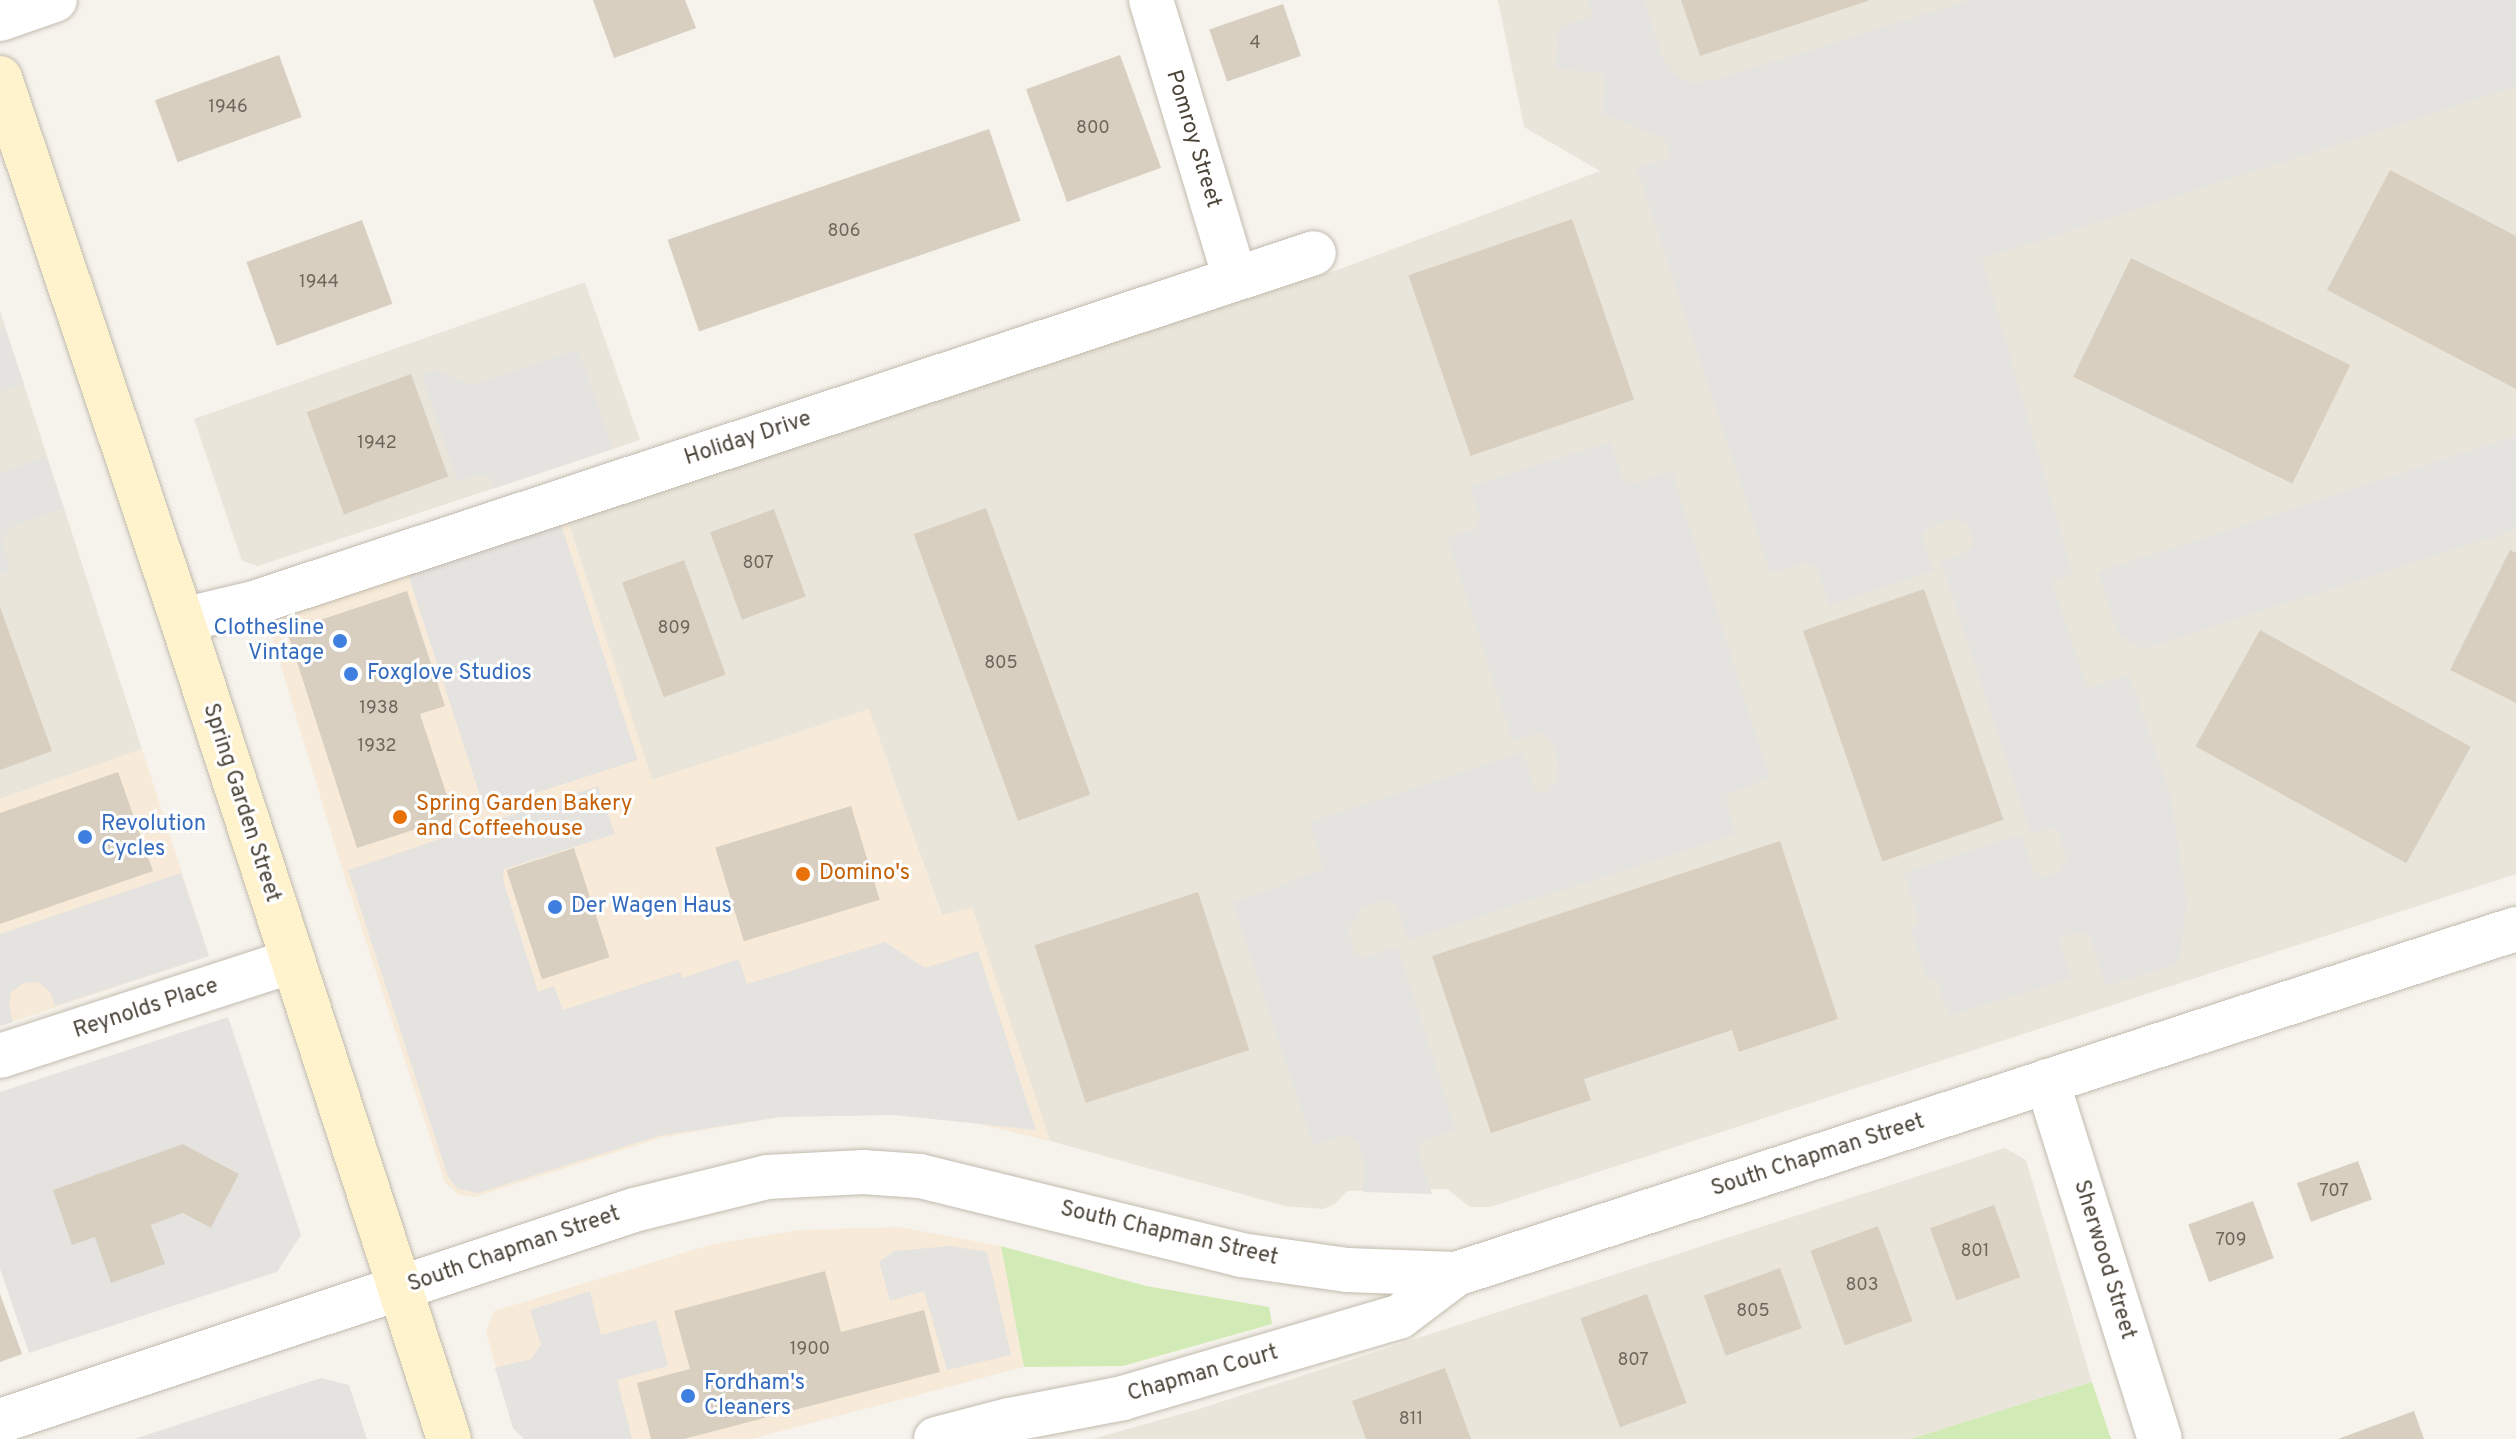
<!DOCTYPE html>
<html>
<head>
<meta charset="utf-8">
<style>
  body { margin:0 }
  #map { position:relative; width:2516px; height:1439px; overflow:hidden; background:#f6f3ec; font-family:Overpass,sans-serif }
  div>[style] { position:absolute }
  [style*='--x'] { left:calc(var(--x)*1px); top:calc(var(--y)*1px); width:calc(var(--w)*1px); rotate:calc(var(--a)*1deg) }
  .residential>* { inset:0; background:#eae5da }
  .commercial>* { inset:0; background:#f7ead8 }
  .green>* { inset:0; background:#d2eab5 }
  .parking>* { inset:0; background:#e5e3e0; transform-origin:0 0 }
  .building>* { inset:0; background:#d8cfc1; transform-origin:0 0 }
  .roads { filter:drop-shadow(0 0 2px #c2bbae) drop-shadow(0 0 2px #c2bbae) }
  .minor>* { height:44px; margin:-22px; padding:0 22px; transform-origin:22px; border-radius:22px; background:#fff }
  .tertiary>* { height:44px; margin:-22px; padding:0 22px; transform-origin:22px; border-radius:22px; background:#fff }
  .secondary>* { height:44px; margin:-22px; padding:0 22px; transform-origin:22px; border-radius:22px; background:#fff3cd }
  .dots>* { width:22px; height:22px; translate:-50% -50%; box-sizing:border-box; border:4px solid #fff; border-radius:50% }
  span { translate:-50% -50%; white-space:nowrap; text-align:center; line-height:1.15; -webkit-text-stroke:6px #fff; paint-order:stroke }
  .number-label { font-size:18px; color:#6e675b }
  .number-label span { -webkit-text-stroke-width:0 }
  .street-label { font-size:22px; color:#4b4439 }
  .shop-label { font-size:22px; color:#366cbe }
  .right { translate:-100% -50%; text-align:right }
  .left { translate:0 -50%; text-align:left }
  .food-label { font-size:22px; color:#c56008 }
</style>
</head>
<body>
<div id="map">
  <div class="residential">
    <div style="clip-path:polygon(1498px 0,2516px 0,2516px 874px,1490px 1207px,1470px 1207px,1447px 1189px,1347px 1191px,1335px 1204px,1323px 1209px,1285px 1206px,1050px 1141px,972px 908px,942px 916px,869px 710px,652px 780px,567px 519px,1340px 269px,1600px 171px,1524px 127px)"></div>
    <div style="clip-path:polygon(585px 282px,640px 440px,258px 566px,242px 561px,194px 419px)"></div>
    <div style="clip-path:polygon(0 311px,142px 749px,0 799px)"></div>
    <div style="clip-path:polygon(2005px 1148px,2026px 1160px,2092px 1382px,1910px 1439px,1092px 1439px,1199px 1409px)"></div>
  </div>
  <div class="commercial">
    <div style="clip-path:polygon(567px 519px,652px 780px,869px 709px,941px 915px,972px 908px,1050px 1141px,970px 1122px,894px 1115px,780px 1117px,660px 1138px,475px 1197px,459px 1195px,445px 1182px,342px 869px,271px 633px,274px 619px)"></div>
    <div style="clip-path:polygon(142px 749px,209px 956px,0 1026px,0 799px)"></div>
    <div style="clip-path:polygon(899px 1227px,1001px 1246px,1024px 1367px,751px 1439px,524px 1439px,513px 1428px,486px 1332px,494px 1311px,713px 1244px,799px 1230px)"></div>
  </div>
  <div class="green">
    <div style="clip-path:polygon(1001px 1246px,1146px 1286px,1269px 1307px,1272px 1324px,1123px 1366px,1024px 1367px)"></div>
    <div style="clip-path:polygon(2092px 1382px,2111px 1439px,1910px 1439px)"></div>
  </div>
  <div class="parking">
    <div style="clip-path:polygon(1587px 0,1644px 0,1661px 54px,1675px 75px,1691px 83px,1718px 79px,1970px 0,2516px 0,2516px 87px,1982px 259px,2073px 574px,2052px 581px,2088px 688px,2129px 674px,2171px 798px,2187px 902px,2179px 963px,2106px 986px,2090px 936px,2078px 932px,2059px 939px,2071px 978px,1949px 1016px,1937px 980px,1925px 975px,1911px 930px,1919px 920px,1904px 872px,2022px 834px,2034px 871px,2046px 877px,2060px 872px,2067px 860px,2059px 832px,2054px 828px,2031px 834px,1941px 561px,1967px 552px,1974px 543px,1968px 525px,1957px 518px,1927px 529px,1922px 536px,1933px 571px,1829px 605px,1816px 567px,1806px 562px,1770px 574px,1637px 168px,1671px 157px,1664px 138px,1603px 114px,1604px 74px,1556px 68px,1559px 27px,1592px 16px)"></div>
    <div style="clip-path:polygon(5px 328px,24px 384px,0 392px,0 330px)"></div>
    <div style="clip-path:polygon(578px 349px,613px 449px,495px 488px,491px 477px,480px 474px,458px 482px,421px 375px,434px 370px,474px 385px)"></div>
    <div style="clip-path:polygon(2516px 436px,2516px 530px,2142px 649px,2117px 633px,2098px 572px)"></div>
    <div style="clip-path:polygon(1611px 442px,1623px 479px,1634px 484px,1672px 471px,1770px 778px,1729px 793px,1726px 801px,1736px 834px,1408px 940px,1397px 905px,1385px 900px,1363px 908px,1348px 930px,1355px 953px,1364px 958px,1397px 947px,1456px 1129px,1421px 1142px,1418px 1151px,1432px 1194px,1363px 1192px,1365px 1167px,1358px 1142px,1346px 1135px,1313px 1146px,1233px 903px,1324px 869px,1309px 822px,1523px 752px,1536px 792px,1548px 792px,1557px 778px,1558px 762px,1551px 740px,1541px 732px,1513px 741px,1447px 539px,1477px 528px,1480px 518px,1470px 486px)"></div>
    <div style="clip-path:polygon(46px 456px,64px 508px,11px 527px,1px 540px,11px 570px,0 574px,0 473px)"></div>
    <div style="left:561px;top:524px;width:248px;height:161px;rotate:72deg"></div>
    <div style="clip-path:polygon(598px 786px,615px 834px,504px 869px,503px 880px,538px 992px,554px 986px,563px 1010px,680px 972px,683px 978px,739px 959px,747px 984px,885px 942px,925px 968px,978px 951px,1036px 1130px,894px 1115px,780px 1117px,658px 1136px,478px 1193px,458px 1189px,448px 1177px,348px 870px)"></div>
    <div style="clip-path:polygon(181px 873px,209px 956px,55px 1006px,50px 992px,38px 982px,24px 983px,11px 992px,9px 1006px,13px 1022px,0 1026px,0 934px)"></div>
    <div style="clip-path:polygon(evenodd,228px 1017px,301px 1235px,277px 1272px,29px 1353px,0 1269px,0 1092px,228px 1017px,183px 1144px,239px 1174px,211px 1228px,183px 1213px,151px 1225px,164px 1263px,95px 1237px,183px 1144px)"></div>
    <div style="clip-path:polygon(950px 1246px,987px 1252px,1011px 1355px,947px 1370px,924px 1291px,890px 1301px,879px 1262px,894px 1251px)"></div>
    <div style="clip-path:polygon(590px 1291px,601px 1335px,656px 1320px,668px 1366px,617px 1380px,632px 1439px,524px 1439px,513px 1428px,495px 1368px,531px 1359px,541px 1345px,530px 1310px)"></div>
    <div style="clip-path:polygon(321px 1378px,349px 1385px,367px 1439px,134px 1439px)"></div>
  </div>
  <div class="building">
    <div style="clip-path:polygon(593px 0,685px 0,696px 28px,614px 58px)"></div>
    <div style="clip-path:polygon(1681px 0,1868px 0,1868px 1px,1700px 56px)"></div>
    <div style="left:1283px;top:4px;width:55px;height:78px;rotate:71deg"></div>
    <div style="left:279px;top:55px;width:66px;height:132px;rotate:70deg"></div>
    <div style="left:1120px;top:55px;width:120px;height:100px;rotate:70deg"></div>
    <div style="left:989px;top:129px;width:97px;height:340px;rotate:71deg"></div>
    <div style="clip-path:polygon(2390px 170px,2516px 236px,2516px 389px,2327px 290px)"></div>
    <div style="left:1572px;top:219px;width:191px;height:173px;rotate:71deg"></div>
    <div style="left:362px;top:220px;width:89px;height:123px;rotate:70deg"></div>
    <div style="left:2131px;top:258px;width:244px;height:132px;rotate:26deg"></div>
    <div style="left:411px;top:374px;width:109px;height:111px;rotate:70deg"></div>
    <div style="left:986px;top:508px;width:305px;height:77px;rotate:70deg"></div>
    <div style="left:774px;top:509px;width:93px;height:68px;rotate:70deg"></div>
    <div style="clip-path:polygon(2510px 550px,2516px 553px,2516px 703px,2450px 670px)"></div>
    <div style="left:684px;top:560px;width:122px;height:66px;rotate:70deg"></div>
    <div style="left:1924px;top:589px;width:244px;height:128px;rotate:71deg"></div>
    <div style="clip-path:polygon(407px 591px,445px 706px,420px 714px,454px 817px,357px 848px,287px 631px)"></div>
    <div style="clip-path:polygon(0 607px,52px 751px,0 770px)"></div>
    <div style="left:2260px;top:630px;width:241px;height:133px;rotate:29deg"></div>
    <div style="clip-path:polygon(118px 772px,153px 871px,0 924px,0 813px)"></div>
    <div style="left:851px;top:806px;width:98px;height:142px;rotate:73deg"></div>
    <div style="clip-path:polygon(1780px 841px,1838px 1019px,1739px 1052px,1732px 1030px,1584px 1079px,1591px 1100px,1491px 1133px,1432px 956px)"></div>
    <div style="left:574px;top:848px;width:115px;height:71px;rotate:72deg"></div>
    <div style="left:1198px;top:892px;width:166px;height:172px;rotate:72deg"></div>
    <div style="clip-path:polygon(183px 1144px,239px 1174px,211px 1228px,183px 1213px,151px 1225px,165px 1264px,111px 1283px,95px 1237px,72px 1245px,53px 1190px)"></div>
    <div style="left:2358px;top:1161px;width:41px;height:65px;rotate:70deg"></div>
    <div style="left:2253px;top:1201px;width:61px;height:69px;rotate:70deg"></div>
    <div style="left:1994px;top:1205px;width:77px;height:68px;rotate:70deg"></div>
    <div style="left:1878px;top:1226px;width:101px;height:72px;rotate:70deg"></div>
    <div style="left:1780px;top:1268px;width:64px;height:81px;rotate:70deg"></div>
    <div style="clip-path:polygon(825px 1271px,841px 1332px,924px 1310px,940px 1372px,684px 1439px,651px 1439px,637px 1383px,690px 1369px,674px 1311px)"></div>
    <div style="clip-path:polygon(0 1294px,22px 1354px,0 1362px)"></div>
    <div style="left:1647px;top:1294px;width:116px;height:71px;rotate:70deg"></div>
    <div style="clip-path:polygon(1445px 1368px,1471px 1439px,1366px 1439px,1352px 1401px)"></div>
    <div style="clip-path:polygon(2414px 1411px,2424px 1439px,2338px 1439px)"></div>
  </div>
  <div class="roads">
    <div class="minor">
      <div style="--x:1151;--y:0;--w:290;--a:73.2"></div>
      <div style="--x:0;--y:19;--w:58;--a:-19.1"></div>
      <div style="--x:182;--y:620;--w:74;--a:-13.3"></div>
      <div style="--x:254;--y:603;--w:1116;--a:-18.27"></div>
      <div style="--x:0;--y:1056;--w:307;--a:-18"></div>
      <div style="--x:2047;--y:1081;--w:375;--a:72.5"></div>
      <div style="--x:936;--y:1439;--w:75;--a:-14.6"></div>
      <div style="--x:1009;--y:1420;--w:116;--a:-10.9"></div>
      <div style="--x:1123;--y:1398;--w:288;--a:-16.4"></div>
      <div style="--x:1399;--y:1317;--w:71;--a:-37"></div>
    </div>
    <div class="tertiary">
      <div style="--x:0;--y:1421;--w:668;--a:-18.41"></div>
      <div style="--x:634;--y:1210;--w:137;--a:-13.9"></div>
      <div style="--x:767;--y:1177;--w:96;--a:-3"></div>
      <div style="--x:863;--y:1172;--w:57;--a:4"></div>
      <div style="--x:920;--y:1176;--w:331;--a:13.8"></div>
      <div style="--x:1241;--y:1255;--w:107;--a:8.1"></div>
      <div style="--x:1347;--y:1270;--w:109;--a:2.1"></div>
      <div style="--x:1456;--y:1274;--w:1115;--a:-18.03"></div>
    </div>
    <div class="secondary">
      <div style="--x:0;--y:78;--w:572;--a:71.44"></div>
      <div style="--x:182;--y:620;--w:861;--a:71.94"></div>
    </div>
  </div>
  <div class="dots">
    <div style="left:340px;top:641px;background:#3f7fe0"></div>
    <div style="left:351px;top:674px;background:#3f7fe0"></div>
    <div style="left:400px;top:817px;background:#e8710a"></div>
    <div style="left:85px;top:837px;background:#3f7fe0"></div>
    <div style="left:803px;top:874px;background:#e8710a"></div>
    <div style="left:555px;top:907px;background:#3f7fe0"></div>
    <div style="left:688px;top:1396px;background:#3f7fe0"></div>
  </div>
  <div class="number-label">
    <span style="left:1255px;top:44px">4</span>
    <span style="left:228px;top:108px">1946</span>
    <span style="left:1093px;top:129px">800</span>
    <span style="left:844px;top:232px">806</span>
    <span style="left:319px;top:283px">1944</span>
    <span style="left:377px;top:444px">1942</span>
    <span style="left:758px;top:564px">807</span>
    <span style="left:674px;top:629px">809</span>
    <span style="left:1001px;top:664px">805</span>
    <span style="left:379px;top:709px">1938</span>
    <span style="left:377px;top:747px">1932</span>
    <span style="left:2334px;top:1192px">707</span>
    <span style="left:2231px;top:1241px">709</span>
    <span style="left:1975px;top:1252px">801</span>
    <span style="left:1862px;top:1286px">803</span>
    <span style="left:1753px;top:1312px">805</span>
    <span style="left:810px;top:1350px">1900</span>
    <span style="left:1633px;top:1361px">807</span>
    <span style="left:1411px;top:1420px">811</span>
  </div>
  <div class="street-label">
    <span style="left:1193px;top:139px;rotate:73deg">Pomroy Street</span>
    <span style="left:748px;top:439px;rotate:-18deg">Holiday Drive</span>
    <span style="left:241px;top:803px;rotate:72deg">Spring Garden Street</span>
    <span style="left:146px;top:1009px;rotate:-18deg">Reynolds Place</span>
    <span style="left:1818px;top:1156px;rotate:-18deg">South Chapman Street</span>
    <span style="left:1169px;top:1234px;rotate:13deg">South Chapman Street</span>
    <span style="left:514px;top:1250px;rotate:-19deg">South Chapman Street</span>
    <span style="left:2104px;top:1260px;rotate:73deg">Sherwood Street</span>
    <span style="left:1203px;top:1374px;rotate:-16deg">Chapman Court</span>
  </div>
  <div class="shop-label">
    <span class="right" style="left:324px;top:641px">Clothesline<br>Vintage</span>
    <span class="left" style="left:367px;top:674px">Foxglove Studios</span>
    <span class="left" style="left:101px;top:837px">Revolution<br>Cycles</span>
    <span class="left" style="left:571px;top:907px">Der Wagen Haus</span>
    <span class="left" style="left:704px;top:1396px">Fordham's<br>Cleaners</span>
  </div>
  <div class="food-label">
    <span class="left" style="left:416px;top:817px">Spring Garden Bakery<br>and Coffeehouse</span>
    <span class="left" style="left:819px;top:874px">Domino's</span>
  </div>
</div>
</body>
</html>
